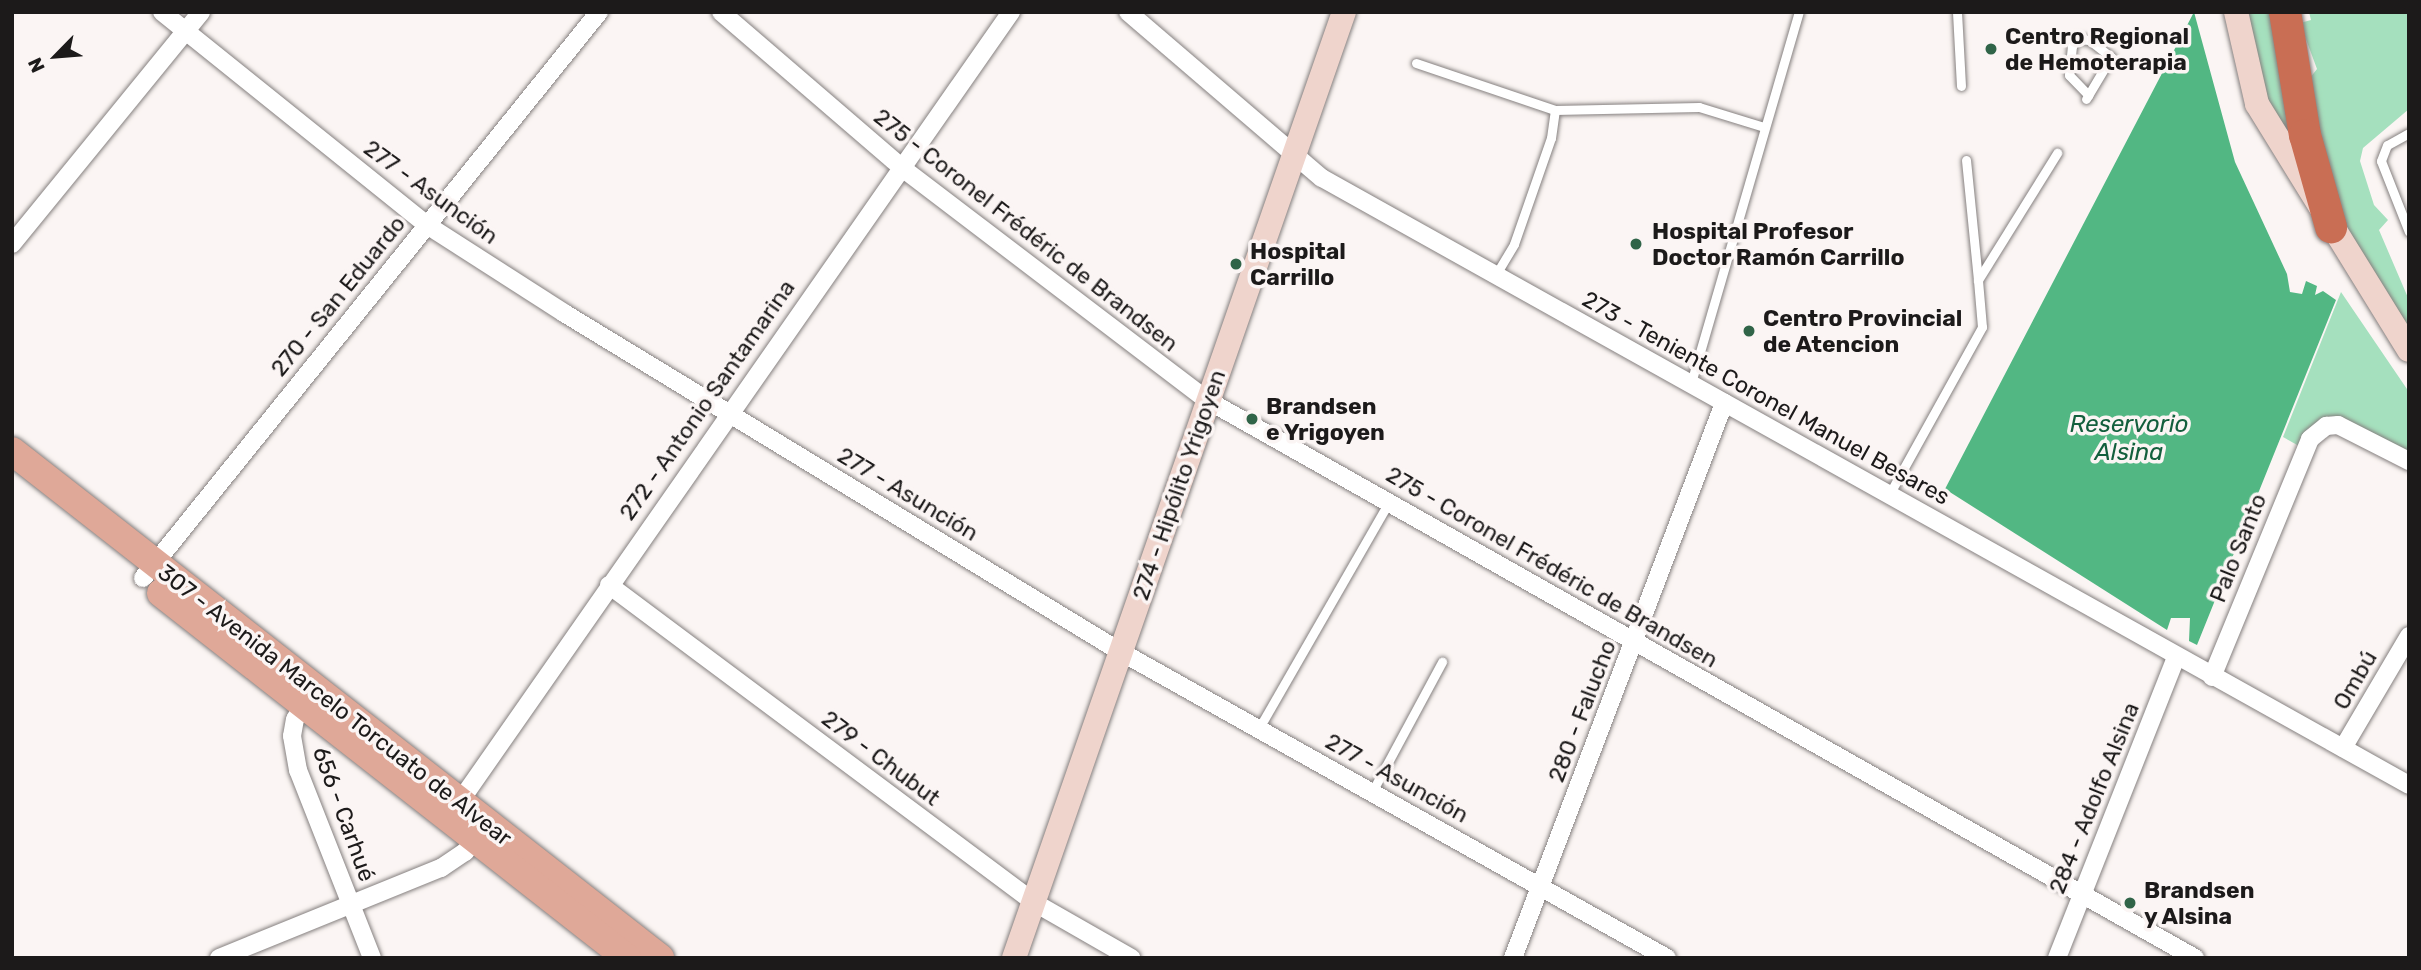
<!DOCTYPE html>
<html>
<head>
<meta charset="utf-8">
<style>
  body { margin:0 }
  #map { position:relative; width:2421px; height:970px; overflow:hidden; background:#fbf5f4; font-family:Rubik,sans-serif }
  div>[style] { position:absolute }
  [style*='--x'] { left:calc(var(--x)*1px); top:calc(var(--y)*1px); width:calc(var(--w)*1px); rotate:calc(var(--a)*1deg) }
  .green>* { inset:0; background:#a5e0be }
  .water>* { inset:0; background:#52b783 }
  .roads { filter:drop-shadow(0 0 2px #85807f) drop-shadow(0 0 2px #85807f) }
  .lane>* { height:9px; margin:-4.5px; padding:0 4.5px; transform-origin:4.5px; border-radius:4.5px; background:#fff }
  .street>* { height:18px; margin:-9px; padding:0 9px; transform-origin:9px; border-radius:9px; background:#fff }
  .secondary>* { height:24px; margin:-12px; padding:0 12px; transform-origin:12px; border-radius:12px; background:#efd4cc }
  .primary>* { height:28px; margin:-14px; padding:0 14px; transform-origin:14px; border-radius:14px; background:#dfa898 }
  .highway>* { height:32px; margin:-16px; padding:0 16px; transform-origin:16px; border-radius:16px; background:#c96e54 }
  .dots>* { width:19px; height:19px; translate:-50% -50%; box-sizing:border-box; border:4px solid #fbf5f4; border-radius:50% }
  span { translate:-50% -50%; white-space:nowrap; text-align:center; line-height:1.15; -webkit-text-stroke:7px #fbf5f4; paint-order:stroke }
  .poi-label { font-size:23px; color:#1c1a1a; font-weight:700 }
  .left { translate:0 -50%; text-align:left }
  .street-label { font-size:23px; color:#1c1a1a }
  .water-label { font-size:24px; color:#135f3d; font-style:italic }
  .frame { position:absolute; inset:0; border:14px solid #1c1a1a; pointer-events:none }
  .north { position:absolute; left:21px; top:21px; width:70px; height:70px; -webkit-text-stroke:5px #fbf5f4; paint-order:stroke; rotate:245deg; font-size:19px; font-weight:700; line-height:28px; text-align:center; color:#1c1a1a }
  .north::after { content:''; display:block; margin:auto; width:24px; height:32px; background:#1c1a1a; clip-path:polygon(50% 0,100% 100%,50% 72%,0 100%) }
</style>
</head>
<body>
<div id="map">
  <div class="green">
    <div style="clip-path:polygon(2249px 12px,2270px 12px,2303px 146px,2275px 119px,2259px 79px)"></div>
    <div style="clip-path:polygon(2309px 12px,2409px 12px,2409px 109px,2363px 148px,2360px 161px,2374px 205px,2388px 220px,2379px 230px,2409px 300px,2409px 329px,2345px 230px,2306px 83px,2317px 69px,2300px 23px,2311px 20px)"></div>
    <div style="clip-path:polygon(2341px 292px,2409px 392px,2409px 456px,2324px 421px,2299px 446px,2283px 437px)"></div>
  </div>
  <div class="water">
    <div style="clip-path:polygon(2194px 12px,2235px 162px,2287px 274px,2290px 292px,2302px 294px,2306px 281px,2317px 286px,2315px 295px,2323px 291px,2336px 300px,2197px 645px,2189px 641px,2190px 618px,2171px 618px,2167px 630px,1945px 489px)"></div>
  </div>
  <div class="roads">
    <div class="lane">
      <div style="--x:1957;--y:12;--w:74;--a:86.9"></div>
      <div style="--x:1416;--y:63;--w:147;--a:18.7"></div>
      <div style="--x:1555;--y:110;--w:144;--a:-1.2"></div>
      <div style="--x:1699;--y:107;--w:68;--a:17.1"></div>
      <div style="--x:2086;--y:99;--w:49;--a:-59.2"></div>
      <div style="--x:2111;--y:57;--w:28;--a:-142"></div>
      <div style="--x:2089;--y:40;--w:12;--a:-175"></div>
      <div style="--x:2077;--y:39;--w:9;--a:126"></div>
      <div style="--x:2072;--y:46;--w:29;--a:96"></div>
      <div style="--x:2069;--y:75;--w:28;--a:46"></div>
      <div style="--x:2409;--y:133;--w:25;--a:151"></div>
      <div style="--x:2387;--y:145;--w:17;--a:111"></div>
      <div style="--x:2381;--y:161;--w:76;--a:68.5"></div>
      <div style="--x:1966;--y:160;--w:121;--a:84.3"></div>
      <div style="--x:1495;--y:276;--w:37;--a:-59"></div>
      <div style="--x:1514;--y:244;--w:112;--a:-70.8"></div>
      <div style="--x:1551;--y:138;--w:28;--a:-82"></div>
      <div style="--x:1691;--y:383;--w:386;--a:-73.8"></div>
      <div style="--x:1890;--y:493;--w:190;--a:-61"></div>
      <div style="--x:1982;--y:327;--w:47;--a:-94.9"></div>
      <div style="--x:1978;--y:280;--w:150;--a:-58.1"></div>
      <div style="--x:1259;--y:728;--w:261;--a:-60.1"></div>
      <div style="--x:1372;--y:792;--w:148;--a:-61.7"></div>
    </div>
    <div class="street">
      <div style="--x:162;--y:12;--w:340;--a:38.8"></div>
      <div style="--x:427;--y:225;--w:163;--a:32.7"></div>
      <div style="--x:564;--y:313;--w:652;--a:31.33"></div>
      <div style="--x:1121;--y:652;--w:626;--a:29.27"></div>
      <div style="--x:721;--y:12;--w:238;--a:40.7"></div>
      <div style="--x:901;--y:167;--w:385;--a:37.3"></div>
      <div style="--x:1207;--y:400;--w:1135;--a:29.46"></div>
      <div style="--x:1128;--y:12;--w:255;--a:40.6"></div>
      <div style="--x:1322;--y:178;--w:1245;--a:29.18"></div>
      <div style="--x:12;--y:244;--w:299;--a:-50.8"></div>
      <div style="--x:143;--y:578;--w:727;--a:-51.14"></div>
      <div style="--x:609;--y:585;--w:532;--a:36.74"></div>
      <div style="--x:1035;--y:903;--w:111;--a:29.8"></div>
      <div style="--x:2212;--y:677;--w:257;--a:-67.6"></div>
      <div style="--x:2310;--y:439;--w:21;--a:-39"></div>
      <div style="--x:2326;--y:426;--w:12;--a:-5"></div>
      <div style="--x:2338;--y:425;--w:80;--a:26.9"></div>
      <div style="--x:308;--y:696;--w:26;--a:119"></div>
      <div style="--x:295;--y:719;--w:17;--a:100"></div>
      <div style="--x:292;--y:736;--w:35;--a:80"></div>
      <div style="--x:298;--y:770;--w:202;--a:68.5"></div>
      <div style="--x:2343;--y:748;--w:130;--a:-59.5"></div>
      <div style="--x:456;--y:807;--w:970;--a:-55.08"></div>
      <div style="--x:219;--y:958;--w:240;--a:-22.1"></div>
      <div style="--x:441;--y:868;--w:29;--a:-34"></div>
      <div style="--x:465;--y:852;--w:26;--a:-51"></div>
      <div style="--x:1513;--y:958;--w:594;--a:-69.18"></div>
      <div style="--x:2057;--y:958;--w:324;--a:-68.4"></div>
    </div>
    <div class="secondary">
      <div style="--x:2236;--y:12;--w:94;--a:77.1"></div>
      <div style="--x:2257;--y:104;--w:289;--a:58.3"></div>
      <div style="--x:1014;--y:958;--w:1002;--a:-70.77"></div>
    </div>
    <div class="primary">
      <div style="--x:12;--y:451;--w:823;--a:38.04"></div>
      <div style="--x:161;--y:593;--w:592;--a:38.07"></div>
    </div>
    <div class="highway">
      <div style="--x:2285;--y:12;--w:125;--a:80.8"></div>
      <div style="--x:2305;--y:135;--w:96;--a:74.2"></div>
    </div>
  </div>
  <div class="dots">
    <div style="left:1991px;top:49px;background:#306448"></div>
    <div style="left:1636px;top:244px;background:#306448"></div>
    <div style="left:1236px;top:264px;background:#306448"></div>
    <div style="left:1749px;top:331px;background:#306448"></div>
    <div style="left:1252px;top:419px;background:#306448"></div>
    <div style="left:2130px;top:903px;background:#306448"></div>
  </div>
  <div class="poi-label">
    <span class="left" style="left:2005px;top:49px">Centro Regional<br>de Hemoterapia</span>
    <span class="left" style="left:1652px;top:244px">Hospital Profesor<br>Doctor Ramón Carrillo</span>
    <span class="left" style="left:1250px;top:264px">Hospital<br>Carrillo</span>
    <span class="left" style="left:1763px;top:331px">Centro Provincial<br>de Atencion</span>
    <span class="left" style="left:1266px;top:419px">Brandsen<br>e Yrigoyen</span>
    <span class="left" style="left:2144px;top:903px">Brandsen<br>y Alsina</span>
  </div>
  <div class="street-label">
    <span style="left:431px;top:192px;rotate:36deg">277 - Asunción</span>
    <span style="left:1026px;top:230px;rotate:38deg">275 - Coronel Frédéric de Brandsen</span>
    <span style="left:338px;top:296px;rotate:-51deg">270 - San Eduardo</span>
    <span style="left:1766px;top:398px;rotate:29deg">273 - Teniente Coronel Manuel Besares</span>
    <span style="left:707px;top:400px;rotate:-55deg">272 - Antonio Santamarina</span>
    <span style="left:1179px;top:485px;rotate:-71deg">274 - Hipólito Yrigoyen</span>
    <span style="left:908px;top:494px;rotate:31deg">277 - Asunción</span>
    <span style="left:2238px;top:548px;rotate:-68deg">Palo Santo</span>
    <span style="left:1552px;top:567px;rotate:30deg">275 - Coronel Frédéric de Brandsen</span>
    <span style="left:2355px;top:680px;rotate:-60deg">Ombú</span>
    <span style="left:335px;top:705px;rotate:38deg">307 - Avenida Marcelo Torcuato de Alvear</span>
    <span style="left:1582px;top:711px;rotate:-69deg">280 - Falucho</span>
    <span style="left:881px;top:758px;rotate:37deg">279 - Chubut</span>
    <span style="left:1397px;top:778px;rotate:29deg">277 - Asunción</span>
    <span style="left:2094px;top:798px;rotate:-68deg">284 - Adolfo Alsina</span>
    <span style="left:344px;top:814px;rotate:70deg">656 - Carhué</span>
  </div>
  <div class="water-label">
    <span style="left:2129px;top:439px">Reservorio<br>Alsina</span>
  </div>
  <div class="frame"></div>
  <div class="north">N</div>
</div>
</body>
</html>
